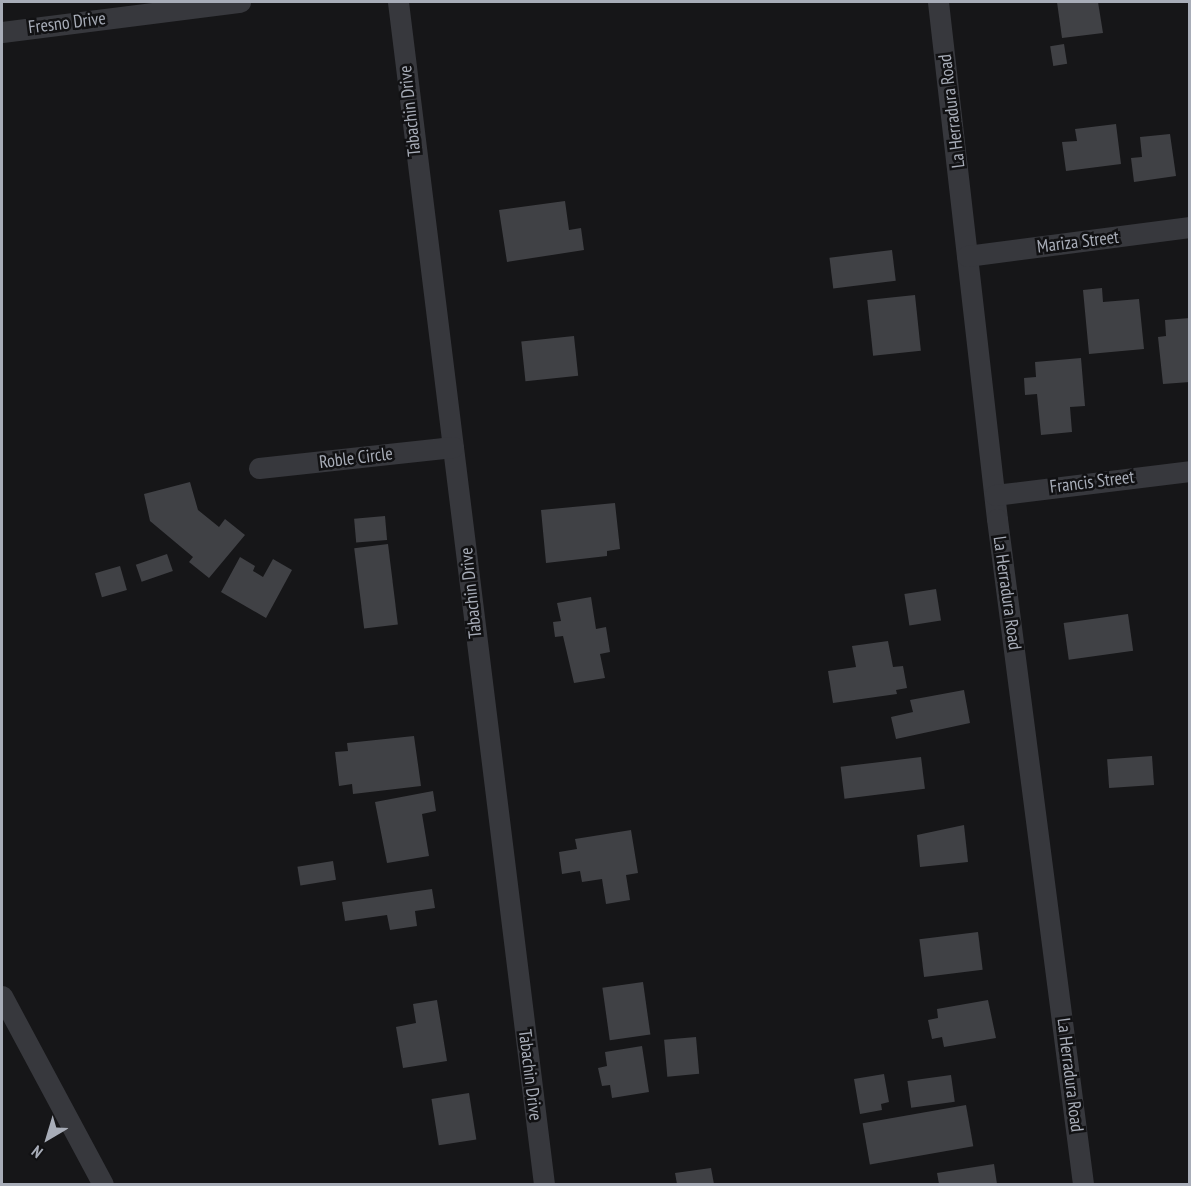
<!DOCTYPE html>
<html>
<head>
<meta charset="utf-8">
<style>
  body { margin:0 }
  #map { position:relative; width:1191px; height:1186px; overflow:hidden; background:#161618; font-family:"PT Sans Narrow",sans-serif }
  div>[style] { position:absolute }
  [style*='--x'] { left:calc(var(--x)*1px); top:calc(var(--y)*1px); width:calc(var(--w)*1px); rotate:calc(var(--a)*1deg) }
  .building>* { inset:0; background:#404145; transform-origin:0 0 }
  .minor>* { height:21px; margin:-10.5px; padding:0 10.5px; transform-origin:10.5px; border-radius:10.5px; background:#37383d }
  span { translate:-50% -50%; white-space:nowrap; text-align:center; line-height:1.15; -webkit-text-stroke:5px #111113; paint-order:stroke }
  .street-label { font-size:18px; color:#a8adb8 }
  .frame { position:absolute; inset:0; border:3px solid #a8adb8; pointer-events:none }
  .north { position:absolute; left:18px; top:1108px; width:60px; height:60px; -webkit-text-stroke:4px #111113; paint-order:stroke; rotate:218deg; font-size:16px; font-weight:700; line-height:24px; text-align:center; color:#a8adb8 }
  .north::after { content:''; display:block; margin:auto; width:21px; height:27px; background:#a8adb8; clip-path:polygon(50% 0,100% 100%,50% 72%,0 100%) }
</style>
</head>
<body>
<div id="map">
  <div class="building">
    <div style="clip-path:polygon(1057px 2px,1098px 2px,1103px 33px,1062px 38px)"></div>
    <div style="left:1064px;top:44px;width:20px;height:14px;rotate:81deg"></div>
    <div style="clip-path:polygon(1116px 124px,1121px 164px,1066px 171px,1062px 142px,1077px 141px,1075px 129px)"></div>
    <div style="clip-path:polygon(1170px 134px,1176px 176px,1134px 182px,1131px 158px,1142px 157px,1140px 137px)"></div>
    <div style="clip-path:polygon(565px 201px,569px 230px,581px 228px,584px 250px,507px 262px,499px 210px)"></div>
    <div style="left:892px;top:250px;width:31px;height:63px;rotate:83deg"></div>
    <div style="clip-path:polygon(1102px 288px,1103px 302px,1139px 299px,1144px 349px,1089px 354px,1083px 290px)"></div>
    <div style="left:915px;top:295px;width:56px;height:48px;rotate:84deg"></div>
    <div style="clip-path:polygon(1190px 318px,1190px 382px,1163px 384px,1158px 337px,1166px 336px,1165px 320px)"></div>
    <div style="left:574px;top:336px;width:40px;height:53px;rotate:84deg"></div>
    <div style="clip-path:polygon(1081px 358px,1085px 406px,1070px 407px,1072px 432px,1041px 435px,1037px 394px,1025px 395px,1024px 378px,1036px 377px,1035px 362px)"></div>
    <div style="clip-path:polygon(190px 482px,198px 510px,219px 527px,225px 519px,245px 535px,209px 578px,189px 562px,193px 557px,150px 521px,144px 494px)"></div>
    <div style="clip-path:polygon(615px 503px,620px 549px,607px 551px,607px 556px,546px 563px,541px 510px)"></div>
    <div style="left:385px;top:516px;width:24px;height:31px;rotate:85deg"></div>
    <div style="left:388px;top:544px;width:81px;height:34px;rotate:83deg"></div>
    <div style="left:167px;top:554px;width:18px;height:33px;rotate:71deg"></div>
    <div style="clip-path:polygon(240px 557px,255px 566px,253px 571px,263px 577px,273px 559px,292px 570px,266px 618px,221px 592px)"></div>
    <div style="left:120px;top:566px;width:25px;height:26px;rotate:74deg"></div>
    <div style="left:936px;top:589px;width:32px;height:32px;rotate:81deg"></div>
    <div style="clip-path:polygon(591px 597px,596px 629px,606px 627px,610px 652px,600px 654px,605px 678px,574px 683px,563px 636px,555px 637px,553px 622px,561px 621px,557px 603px)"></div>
    <div style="left:1128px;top:614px;width:37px;height:65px;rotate:82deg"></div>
    <div style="clip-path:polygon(888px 641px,893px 667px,903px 666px,907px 688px,896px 690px,897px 694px,833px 703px,828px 671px,856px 667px,852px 646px)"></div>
    <div style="clip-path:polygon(964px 690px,970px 723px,896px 739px,891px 717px,913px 712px,910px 700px)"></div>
    <div style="clip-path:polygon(414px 736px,421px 786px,353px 794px,352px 784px,339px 786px,335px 752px,348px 751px,347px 743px)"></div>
    <div style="left:1152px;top:756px;width:29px;height:45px;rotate:86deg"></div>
    <div style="left:921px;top:757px;width:32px;height:81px;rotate:83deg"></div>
    <div style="clip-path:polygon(433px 791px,436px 811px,422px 814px,429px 856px,387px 863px,375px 802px)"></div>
    <div style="clip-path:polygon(964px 825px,968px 862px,920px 867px,917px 835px)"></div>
    <div style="clip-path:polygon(631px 830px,638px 873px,626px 875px,630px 900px,606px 904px,602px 879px,582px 882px,580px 871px,562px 874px,559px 852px,577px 849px,575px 839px)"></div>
    <div style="left:333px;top:861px;width:19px;height:36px;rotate:81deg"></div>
    <div style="clip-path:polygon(432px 889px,435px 908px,415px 911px,417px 926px,390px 930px,387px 915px,345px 921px,342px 902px)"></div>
    <div style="left:978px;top:932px;width:38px;height:59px;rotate:83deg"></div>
    <div style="left:643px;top:982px;width:53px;height:41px;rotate:82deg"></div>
    <div style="clip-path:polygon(437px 1000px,447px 1061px,403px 1068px,396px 1027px,416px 1023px,413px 1004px)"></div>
    <div style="clip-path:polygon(988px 1000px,996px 1038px,944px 1047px,942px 1037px,932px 1039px,928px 1020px,938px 1018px,937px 1009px)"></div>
    <div style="left:696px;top:1037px;width:37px;height:32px;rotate:85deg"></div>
    <div style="clip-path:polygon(642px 1046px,649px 1092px,612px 1098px,610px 1085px,602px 1086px,598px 1068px,607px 1066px,605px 1052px)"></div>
    <div style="clip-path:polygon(884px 1074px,889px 1102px,881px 1104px,882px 1110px,860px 1114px,854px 1079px)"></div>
    <div style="left:951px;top:1075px;width:27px;height:44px;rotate:82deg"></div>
    <div style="left:469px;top:1093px;width:47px;height:38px;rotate:81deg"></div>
    <div style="left:966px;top:1105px;width:42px;height:105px;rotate:80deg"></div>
    <div style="clip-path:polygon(994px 1164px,997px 1184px,939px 1184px,937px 1173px)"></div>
    <div style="clip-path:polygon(711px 1168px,714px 1184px,677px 1184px,675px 1173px)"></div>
  </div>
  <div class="minor">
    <div style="--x:398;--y:2;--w:1191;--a:82.96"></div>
    <div style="--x:938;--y:2;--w:520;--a:83.49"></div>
    <div style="--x:997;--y:519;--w:671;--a:82.63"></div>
    <div style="--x:2;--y:32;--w:240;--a:-7.2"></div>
    <div style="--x:967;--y:256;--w:225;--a:-7.4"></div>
    <div style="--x:259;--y:468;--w:195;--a:-6.2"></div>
    <div style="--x:995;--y:495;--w:196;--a:-7"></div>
    <div style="--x:2;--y:996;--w:213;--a:61.8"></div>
  </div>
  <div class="street-label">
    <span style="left:67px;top:23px;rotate:-7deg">Fresno Drive</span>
    <span style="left:410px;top:111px;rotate:-96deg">Tabachin Drive</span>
    <span style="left:952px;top:111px;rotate:-97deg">La Herradura Road</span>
    <span style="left:1078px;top:242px;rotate:-7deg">Mariza Street</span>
    <span style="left:356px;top:458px;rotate:-7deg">Roble Circle</span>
    <span style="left:1092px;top:482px;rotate:-7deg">Francis Street</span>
    <span style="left:471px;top:593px;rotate:-96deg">Tabachin Drive</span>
    <span style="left:1007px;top:593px;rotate:82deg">La Herradura Road</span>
    <span style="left:530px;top:1075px;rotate:83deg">Tabachin Drive</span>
    <span style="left:1070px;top:1075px;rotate:83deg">La Herradura Road</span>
  </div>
  <div class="frame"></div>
  <div class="north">N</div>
</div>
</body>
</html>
